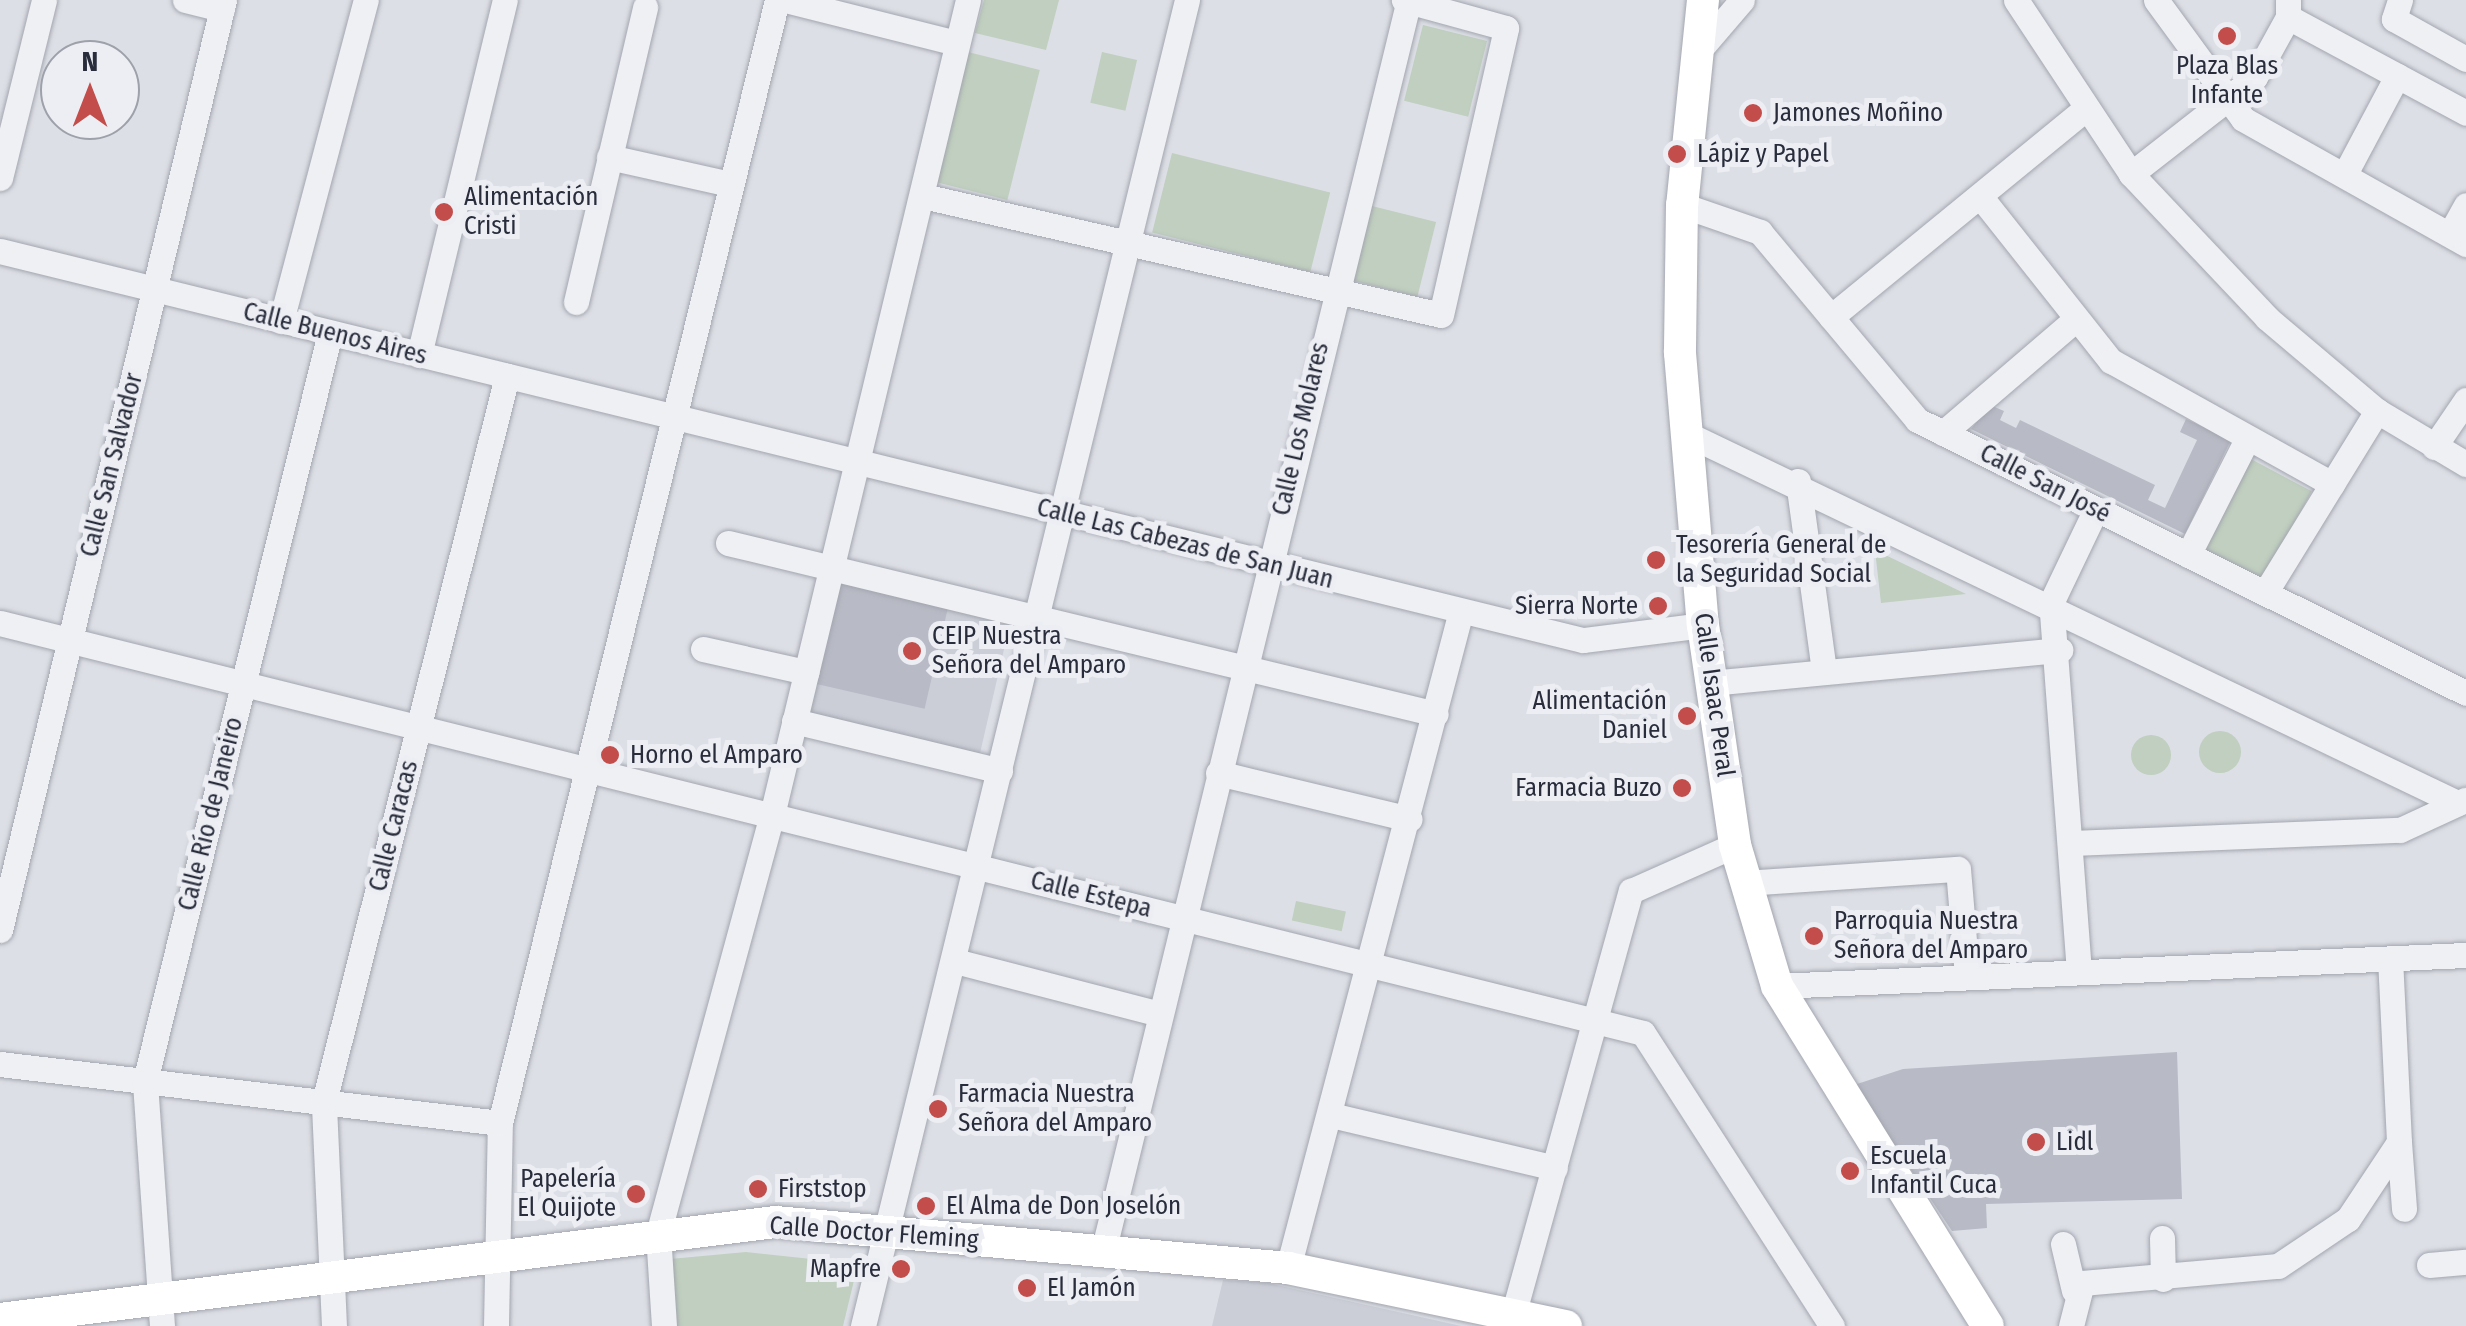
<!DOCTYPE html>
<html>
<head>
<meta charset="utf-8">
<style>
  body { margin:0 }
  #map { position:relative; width:2466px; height:1326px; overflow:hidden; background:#dddfe6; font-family:"Fira Sans Condensed",sans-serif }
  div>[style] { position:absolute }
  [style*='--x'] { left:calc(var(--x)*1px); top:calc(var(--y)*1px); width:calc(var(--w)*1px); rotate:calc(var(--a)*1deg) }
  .built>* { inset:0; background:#cbced7; transform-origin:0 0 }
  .green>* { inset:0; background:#c0cfbf; transform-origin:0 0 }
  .round { border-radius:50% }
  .building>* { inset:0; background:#b8bac5; transform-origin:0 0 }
  .roads { filter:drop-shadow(0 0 2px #a3a6af) drop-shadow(0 0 2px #a3a6af) }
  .minor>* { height:25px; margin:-12.5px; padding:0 12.5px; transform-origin:12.5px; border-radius:12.5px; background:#eff0f4 }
  .major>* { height:32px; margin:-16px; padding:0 16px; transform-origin:16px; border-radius:16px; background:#fff }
  .dots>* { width:28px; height:28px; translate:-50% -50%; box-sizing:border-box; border:5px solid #eceef4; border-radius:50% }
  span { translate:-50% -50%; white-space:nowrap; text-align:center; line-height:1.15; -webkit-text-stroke:10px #eceef4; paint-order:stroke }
  .poi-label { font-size:25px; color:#282c3b }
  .left { translate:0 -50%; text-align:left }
  .right { translate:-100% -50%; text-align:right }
  .street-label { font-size:25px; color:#282c3b }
  .north { position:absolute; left:40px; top:40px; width:100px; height:100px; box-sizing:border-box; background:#eceef4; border:2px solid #9ea0aa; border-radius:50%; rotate:0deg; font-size:28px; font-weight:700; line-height:40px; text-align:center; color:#282c3b }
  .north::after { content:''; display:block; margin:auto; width:35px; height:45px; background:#c24d4b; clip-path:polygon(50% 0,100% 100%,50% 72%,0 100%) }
</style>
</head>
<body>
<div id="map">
  <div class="built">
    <div style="left:838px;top:577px;width:178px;height:140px;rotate:13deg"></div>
    <div style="clip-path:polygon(1223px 1280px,1268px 1283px,1461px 1326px,1212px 1326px)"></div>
  </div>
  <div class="green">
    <div style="clip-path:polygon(984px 0,1059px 0,1046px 50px,975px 33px)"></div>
    <div style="left:1423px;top:25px;width:66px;height:78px;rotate:14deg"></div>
    <div style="left:968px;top:52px;width:74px;height:134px;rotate:14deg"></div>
    <div style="left:1102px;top:52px;width:36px;height:52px;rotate:13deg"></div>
    <div style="left:1172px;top:153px;width:163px;height:82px;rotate:14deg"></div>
    <div style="left:1372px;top:206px;width:66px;height:77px;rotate:14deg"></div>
    <div style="left:2249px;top:458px;width:71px;height:102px;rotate:28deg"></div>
    <div style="clip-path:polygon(1875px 550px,1966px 594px,1881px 603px)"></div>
    <div class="round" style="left:2199px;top:731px;width:42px;height:42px"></div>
    <div class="round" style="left:2131px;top:735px;width:40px;height:40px"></div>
    <div style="left:1296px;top:901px;width:51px;height:20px;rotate:12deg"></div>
    <div style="clip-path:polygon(746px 1252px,858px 1264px,843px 1326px,676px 1326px,670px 1259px)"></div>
  </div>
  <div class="building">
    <div style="clip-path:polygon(1990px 405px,2004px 411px,2000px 420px,2016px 428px,2020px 420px,2155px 485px,2148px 500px,2165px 508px,2197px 440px,2180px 432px,2186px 419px,2231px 440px,2185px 534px,1971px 429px)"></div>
    <div style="left:838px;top:577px;width:114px;height:109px;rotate:13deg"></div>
    <div style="clip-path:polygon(2177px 1052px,2182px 1199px,1986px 1204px,1987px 1228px,1952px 1231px,1854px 1085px,1903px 1069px)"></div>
  </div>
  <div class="roads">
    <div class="minor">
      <div style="--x:185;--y:0;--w:38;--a:14"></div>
      <div style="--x:785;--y:0;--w:176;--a:14.1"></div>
      <div style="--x:2016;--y:0;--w:209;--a:56.5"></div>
      <div style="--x:2131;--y:174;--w:198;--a:46.6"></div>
      <div style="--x:2267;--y:318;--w:144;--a:40.2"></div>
      <div style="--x:2377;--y:411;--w:104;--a:30.8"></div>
      <div style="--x:2156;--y:0;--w:147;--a:53.8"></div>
      <div style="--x:2243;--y:119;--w:256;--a:29.3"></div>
      <div style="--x:2400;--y:0;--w:20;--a:108"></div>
      <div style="--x:2394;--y:19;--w:82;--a:29.1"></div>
      <div style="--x:2288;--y:17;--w:202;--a:28.3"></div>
      <div style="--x:1701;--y:48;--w:63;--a:-49.5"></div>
      <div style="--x:609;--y:157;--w:124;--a:12.6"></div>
      <div style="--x:2346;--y:172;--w:109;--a:-62"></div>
      <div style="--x:2131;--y:174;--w:157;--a:-38"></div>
      <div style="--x:2255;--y:77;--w:68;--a:-61.2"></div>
      <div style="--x:2288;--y:17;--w:17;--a:-90"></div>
      <div style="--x:0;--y:178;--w:183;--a:-76.1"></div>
      <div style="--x:923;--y:196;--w:531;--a:12.94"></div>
      <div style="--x:1441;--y:315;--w:294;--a:-77.2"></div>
      <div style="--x:1506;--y:28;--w:106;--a:-164.6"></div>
      <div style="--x:1980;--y:196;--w:211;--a:51.6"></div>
      <div style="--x:2111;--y:361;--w:253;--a:29.1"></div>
      <div style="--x:1682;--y:205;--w:83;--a:19.1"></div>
      <div style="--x:1760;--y:232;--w:245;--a:50.1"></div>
      <div style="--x:1917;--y:420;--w:613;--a:26.44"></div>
      <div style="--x:2450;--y:234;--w:33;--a:-61"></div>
      <div style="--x:0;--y:251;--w:1630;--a:13.81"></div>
      <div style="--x:1583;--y:640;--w:121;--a:-7.1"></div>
      <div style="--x:576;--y:302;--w:303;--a:-76.8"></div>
      <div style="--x:1831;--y:317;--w:330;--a:-39.3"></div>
      <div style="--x:281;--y:321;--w:332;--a:-75.2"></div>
      <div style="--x:419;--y:355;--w:365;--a:-76.4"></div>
      <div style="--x:1943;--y:433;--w:174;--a:-40.6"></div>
      <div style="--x:1689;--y:435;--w:852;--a:25.6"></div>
      <div style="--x:2434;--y:447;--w:57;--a:-55.8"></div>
      <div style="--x:1798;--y:481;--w:192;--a:82.2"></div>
      <div style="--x:728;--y:543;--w:728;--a:13.58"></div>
      <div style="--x:2188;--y:555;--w:128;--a:-63"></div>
      <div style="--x:2265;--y:593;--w:214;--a:-58.4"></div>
      <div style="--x:0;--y:623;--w:1693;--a:14.01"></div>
      <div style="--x:1643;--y:1033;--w:349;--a:57.2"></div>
      <div style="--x:703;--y:649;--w:106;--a:12.6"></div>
      <div style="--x:1710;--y:683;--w:352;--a:-5.4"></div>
      <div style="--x:794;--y:721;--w:212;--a:13.6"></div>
      <div style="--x:1218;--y:773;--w:197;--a:13.5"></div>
      <div style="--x:2072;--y:843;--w:328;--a:-2.3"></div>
      <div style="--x:2400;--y:830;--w:72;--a:-24.8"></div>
      <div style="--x:1745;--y:883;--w:213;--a:-3.8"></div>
      <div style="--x:1958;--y:869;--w:108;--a:85.2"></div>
      <div style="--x:0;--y:930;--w:957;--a:-76.46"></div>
      <div style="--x:955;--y:961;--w:208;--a:14.5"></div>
      <div style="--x:2079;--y:972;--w:370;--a:-94.3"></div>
      <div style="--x:2051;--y:603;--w:104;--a:-64.4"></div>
      <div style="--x:1777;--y:986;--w:690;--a:-2.58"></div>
      <div style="--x:0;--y:1064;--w:503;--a:6.73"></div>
      <div style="--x:1331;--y:1115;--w:230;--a:13.3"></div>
      <div style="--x:2399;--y:1142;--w:67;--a:85.7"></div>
      <div style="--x:2162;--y:1238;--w:41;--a:88.6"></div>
      <div style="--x:2063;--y:1244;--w:48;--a:76.8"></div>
      <div style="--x:1103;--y:1252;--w:1289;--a:-76.27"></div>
      <div style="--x:2429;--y:1265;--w:37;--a:-5"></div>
      <div style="--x:1288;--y:1268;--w:679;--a:-75.25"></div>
      <div style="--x:162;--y:1326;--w:246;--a:-94"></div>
      <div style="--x:145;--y:1081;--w:771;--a:-76.11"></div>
      <div style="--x:334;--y:1326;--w:224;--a:-92.6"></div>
      <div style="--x:324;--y:1102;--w:749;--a:-75.85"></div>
      <div style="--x:496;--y:1326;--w:203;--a:-88.9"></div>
      <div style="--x:500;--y:1123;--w:1157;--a:-76.14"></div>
      <div style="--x:664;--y:1326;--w:92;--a:-93.7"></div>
      <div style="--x:658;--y:1234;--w:434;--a:-74.8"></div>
      <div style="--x:772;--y:815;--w:838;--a:-76.48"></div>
      <div style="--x:863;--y:1326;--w:1365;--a:-76.27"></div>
      <div style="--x:1510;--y:1326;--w:452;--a:-74.5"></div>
      <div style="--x:1631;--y:891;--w:114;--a:-23.9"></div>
      <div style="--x:2071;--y:1326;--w:44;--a:-75.7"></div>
      <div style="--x:2082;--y:1283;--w:197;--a:-5"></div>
      <div style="--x:2278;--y:1266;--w:84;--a:-33.9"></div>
      <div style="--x:2348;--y:1219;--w:92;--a:-56.5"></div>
      <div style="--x:2399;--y:1142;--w:183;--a:-92.8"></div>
    </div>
    <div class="major">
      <div style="--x:1703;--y:0;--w:206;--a:95.8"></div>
      <div style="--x:1682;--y:205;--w:148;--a:90.8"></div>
      <div style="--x:1680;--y:353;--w:273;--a:85.2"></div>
      <div style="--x:1703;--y:625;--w:222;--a:81.7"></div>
      <div style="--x:1735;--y:845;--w:147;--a:73.4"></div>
      <div style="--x:1777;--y:986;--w:400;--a:58.2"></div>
      <div style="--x:0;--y:1319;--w:782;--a:-7.13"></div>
      <div style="--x:776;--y:1222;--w:514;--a:5.13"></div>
      <div style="--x:1288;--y:1268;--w:284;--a:11.8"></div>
    </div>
  </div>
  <div class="dots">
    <div style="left:2227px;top:36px;background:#c24d4b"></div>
    <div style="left:1753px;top:113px;background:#c24d4b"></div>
    <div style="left:1677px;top:154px;background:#c24d4b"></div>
    <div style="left:444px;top:212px;background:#c24d4b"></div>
    <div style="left:1656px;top:560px;background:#c24d4b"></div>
    <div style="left:1658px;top:606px;background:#c24d4b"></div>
    <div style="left:912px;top:651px;background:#c24d4b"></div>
    <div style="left:1687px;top:716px;background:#c24d4b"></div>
    <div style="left:610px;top:755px;background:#c24d4b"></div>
    <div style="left:1682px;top:788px;background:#c24d4b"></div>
    <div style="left:1814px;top:936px;background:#c24d4b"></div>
    <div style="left:938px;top:1109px;background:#c24d4b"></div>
    <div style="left:2036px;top:1142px;background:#c24d4b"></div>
    <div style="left:1850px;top:1171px;background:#c24d4b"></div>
    <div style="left:758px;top:1189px;background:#c24d4b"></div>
    <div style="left:636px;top:1194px;background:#c24d4b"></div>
    <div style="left:926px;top:1206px;background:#c24d4b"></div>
    <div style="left:901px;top:1269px;background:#c24d4b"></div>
    <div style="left:1027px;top:1288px;background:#c24d4b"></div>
  </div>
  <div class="poi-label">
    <span style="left:2227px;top:81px">Plaza Blas<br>Infante</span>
    <span class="left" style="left:1773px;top:113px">Jamones Moñino</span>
    <span class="left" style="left:1697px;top:154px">Lápiz y Papel</span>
    <span class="left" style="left:464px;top:212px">Alimentación<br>Cristi</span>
    <span class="left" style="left:1676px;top:560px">Tesorería General de<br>la Seguridad Social</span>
    <span class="right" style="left:1638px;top:606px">Sierra Norte</span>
    <span class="left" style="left:932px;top:651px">CEIP Nuestra<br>Señora del Amparo</span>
    <span class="right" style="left:1667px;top:716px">Alimentación<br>Daniel</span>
    <span class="left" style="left:630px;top:755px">Horno el Amparo</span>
    <span class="right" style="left:1662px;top:788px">Farmacia Buzo</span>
    <span class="left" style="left:1834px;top:936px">Parroquia Nuestra<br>Señora del Amparo</span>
    <span class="left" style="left:958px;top:1109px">Farmacia Nuestra<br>Señora del Amparo</span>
    <span class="left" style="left:2056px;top:1142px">Lidl</span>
    <span class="left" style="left:1870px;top:1171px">Escuela<br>Infantil Cuca</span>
    <span class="right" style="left:616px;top:1194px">Papelería<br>El Quijote</span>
    <span class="left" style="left:778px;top:1189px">Firststop</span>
    <span class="left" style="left:946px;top:1206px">El Alma de Don Joselón</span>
    <span class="right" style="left:881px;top:1269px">Mapfre</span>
    <span class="left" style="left:1047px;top:1288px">El Jamón</span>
  </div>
  <div class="street-label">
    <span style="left:335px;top:334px;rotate:14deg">Calle Buenos Aires</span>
    <span style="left:1301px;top:429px;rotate:-77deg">Calle Los Molares</span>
    <span style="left:112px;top:465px;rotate:-76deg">Calle San Salvador</span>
    <span style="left:2045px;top:484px;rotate:27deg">Calle San José</span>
    <span style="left:1185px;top:544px;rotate:14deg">Calle Las Cabezas de San Juan</span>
    <span style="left:1714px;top:695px;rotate:82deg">Calle Isaac Peral</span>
    <span style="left:211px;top:814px;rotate:-76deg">Calle Río de Janeiro</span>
    <span style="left:394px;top:826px;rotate:-76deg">Calle Caracas</span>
    <span style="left:1091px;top:895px;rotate:14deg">Calle Estepa</span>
    <span style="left:874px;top:1233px;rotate:4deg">Calle Doctor Fleming</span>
  </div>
  <div class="north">N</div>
</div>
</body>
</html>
